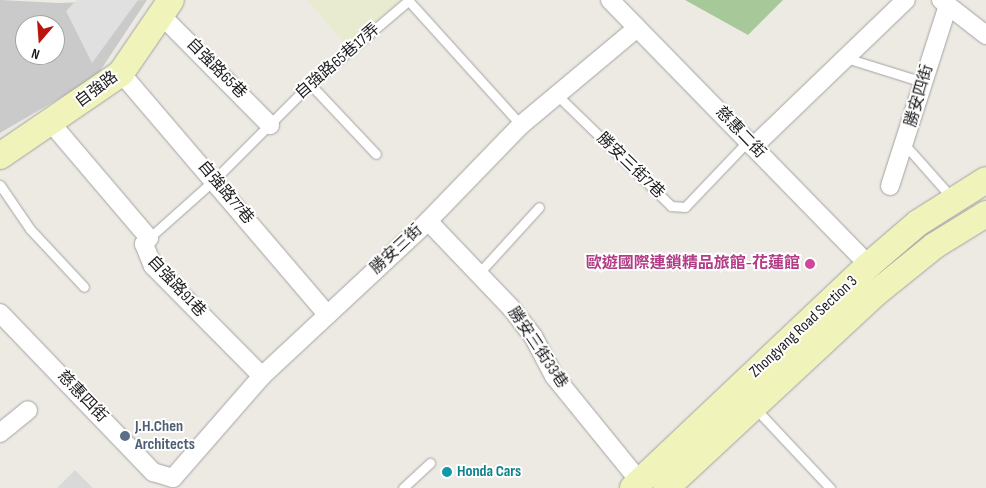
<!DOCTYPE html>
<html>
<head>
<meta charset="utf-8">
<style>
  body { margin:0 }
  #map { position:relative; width:986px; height:488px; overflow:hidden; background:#edeae3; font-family:"Sofia Sans Condensed","Noto Sans TC",sans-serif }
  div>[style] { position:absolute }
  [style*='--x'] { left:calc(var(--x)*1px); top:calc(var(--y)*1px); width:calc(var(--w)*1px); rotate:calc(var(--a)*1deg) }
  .residential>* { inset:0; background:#dad9d9 }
  .religious>* { inset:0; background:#cacaca }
  .farmland>* { inset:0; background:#e8ebcf }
  .forest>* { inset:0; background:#a7c99a }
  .parking>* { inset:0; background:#e0e0e0 }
  .roads { filter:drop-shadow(0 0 1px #a3a3a3) drop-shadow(0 0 1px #a3a3a3) }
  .lane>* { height:9px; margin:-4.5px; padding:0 4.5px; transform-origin:4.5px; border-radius:4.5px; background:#fff }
  .street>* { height:18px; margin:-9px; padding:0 9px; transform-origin:9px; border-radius:9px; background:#fff }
  .secondary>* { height:26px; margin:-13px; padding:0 13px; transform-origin:13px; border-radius:13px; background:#f0f4ba }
  .dots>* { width:14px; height:14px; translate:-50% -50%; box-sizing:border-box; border:2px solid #fff; border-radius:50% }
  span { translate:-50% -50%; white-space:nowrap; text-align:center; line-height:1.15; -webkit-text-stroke:4px #fff; paint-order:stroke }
  .street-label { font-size:16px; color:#1c1c1c }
  .hotel-label { font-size:16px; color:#b23c85; font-weight:700 }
  .right { translate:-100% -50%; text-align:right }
  .service-label { font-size:16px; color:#4e5e75; font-weight:700 }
  .left { translate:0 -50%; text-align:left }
  .culture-label { font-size:16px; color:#0d838f; font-weight:700 }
  .north { position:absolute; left:15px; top:15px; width:50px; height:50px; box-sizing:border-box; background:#fff; border:1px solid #a4a4a4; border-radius:50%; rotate:198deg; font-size:14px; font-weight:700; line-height:20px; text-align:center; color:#1c1c1c }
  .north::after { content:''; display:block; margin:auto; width:18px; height:22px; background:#bb130e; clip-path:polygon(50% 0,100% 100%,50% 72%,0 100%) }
</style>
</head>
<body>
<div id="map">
  <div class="residential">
    <div style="clip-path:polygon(75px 470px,93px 488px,57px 488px)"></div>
  </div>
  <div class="religious">
    <div style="clip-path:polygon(evenodd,0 0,58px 3px,147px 0,96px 77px,0 133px,0 0,25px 25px,55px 25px,55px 55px,25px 55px,25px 25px)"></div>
  </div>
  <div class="farmland">
    <div style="clip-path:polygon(307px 0,401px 0,346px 45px)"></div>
  </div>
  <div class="forest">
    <div style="clip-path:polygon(685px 0,783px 0,748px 35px)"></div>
  </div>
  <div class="parking">
    <div style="clip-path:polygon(77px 0,138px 0,92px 63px,66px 11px)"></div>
  </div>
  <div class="roads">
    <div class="lane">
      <div style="--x:408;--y:0;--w:169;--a:47.9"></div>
      <div style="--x:846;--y:58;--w:81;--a:17.3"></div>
      <div style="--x:310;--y:84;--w:96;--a:46.7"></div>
      <div style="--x:556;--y:94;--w:161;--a:44.2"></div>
      <div style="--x:671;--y:206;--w:14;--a:4"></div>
      <div style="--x:685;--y:207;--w:91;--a:-46.3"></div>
      <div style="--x:906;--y:146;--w:69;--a:48.5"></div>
      <div style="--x:0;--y:185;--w:53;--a:55.7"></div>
      <div style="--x:30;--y:229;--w:79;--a:47"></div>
      <div style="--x:149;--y:238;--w:87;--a:-41.7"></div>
      <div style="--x:214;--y:180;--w:136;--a:-45"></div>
      <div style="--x:310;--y:84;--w:128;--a:-40.3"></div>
      <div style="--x:479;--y:273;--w:89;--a:-47.7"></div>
      <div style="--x:755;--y:408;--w:110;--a:46.8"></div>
      <div style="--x:403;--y:488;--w:37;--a:-43"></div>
    </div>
    <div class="street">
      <div style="--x:610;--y:0;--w:371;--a:45.7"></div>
      <div style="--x:941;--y:0;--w:57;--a:37.9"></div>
      <div style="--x:161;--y:15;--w:155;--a:45.3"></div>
      <div style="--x:121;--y:73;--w:318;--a:49.5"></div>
      <div style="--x:51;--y:123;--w:151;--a:49.6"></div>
      <div style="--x:149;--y:238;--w:8;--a:130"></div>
      <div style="--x:144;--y:244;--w:24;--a:68"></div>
      <div style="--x:153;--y:266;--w:155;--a:45.3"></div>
      <div style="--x:753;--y:147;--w:212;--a:-43.9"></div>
      <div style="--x:890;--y:186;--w:190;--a:-72.2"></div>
      <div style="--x:428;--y:221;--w:120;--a:46.3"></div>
      <div style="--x:511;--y:308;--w:36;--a:52"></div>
      <div style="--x:533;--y:336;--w:45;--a:62.3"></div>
      <div style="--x:554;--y:376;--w:136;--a:50.9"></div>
      <div style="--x:0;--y:313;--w:221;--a:46.1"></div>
      <div style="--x:153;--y:472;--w:21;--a:17"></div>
      <div style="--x:173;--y:478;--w:135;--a:-48.9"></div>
      <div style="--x:262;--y:376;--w:227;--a:-43"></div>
      <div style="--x:428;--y:221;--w:134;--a:-45.9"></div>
      <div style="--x:521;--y:125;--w:151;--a:-39.9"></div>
      <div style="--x:0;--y:433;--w:36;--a:-39"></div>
    </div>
    <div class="secondary">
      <div style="--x:0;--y:156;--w:147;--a:-34.4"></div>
      <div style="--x:121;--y:73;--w:88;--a:-55.6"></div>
      <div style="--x:633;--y:488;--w:325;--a:-43.4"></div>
      <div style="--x:869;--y:265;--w:65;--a:-40.6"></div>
      <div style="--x:918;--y:223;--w:80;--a:-32.3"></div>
      <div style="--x:666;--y:488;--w:287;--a:-42.9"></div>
      <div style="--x:876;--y:293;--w:75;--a:-39"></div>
      <div style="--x:934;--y:246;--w:61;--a:-31.6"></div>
    </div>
  </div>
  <div class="dots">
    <div style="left:810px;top:264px;background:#d1479c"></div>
    <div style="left:125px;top:436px;background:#5c6f8a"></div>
    <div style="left:447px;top:472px;background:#0f9aa8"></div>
  </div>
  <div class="street-label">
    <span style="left:338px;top:62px;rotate:-41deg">自強路65巷17弄</span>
    <span style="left:216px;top:69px;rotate:45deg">自強路65巷</span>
    <span style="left:97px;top:90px;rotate:-37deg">自強路</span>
    <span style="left:920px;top:96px;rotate:-74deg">勝安四街</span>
    <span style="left:740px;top:133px;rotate:46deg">慈惠二街</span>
    <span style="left:630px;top:166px;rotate:44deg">勝安三街7巷</span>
    <span style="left:225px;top:193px;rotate:50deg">自強路77巷</span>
    <span style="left:397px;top:250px;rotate:-43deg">勝安三街</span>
    <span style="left:176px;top:287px;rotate:47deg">自強路91巷</span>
    <span style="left:804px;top:327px;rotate:-43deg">Zhongyang Road Section 3</span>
    <span style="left:537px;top:348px;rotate:56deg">勝安三街33巷</span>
    <span style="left:82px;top:397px;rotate:46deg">慈惠四街</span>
  </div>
  <div class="hotel-label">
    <span class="right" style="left:800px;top:264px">歐遊國際連鎖精品旅館-花蓮館</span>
  </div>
  <div class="service-label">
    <span class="left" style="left:135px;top:436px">J.H.Chen<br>Architects</span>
  </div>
  <div class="culture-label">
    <span class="left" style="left:457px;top:472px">Honda Cars</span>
  </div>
  <div class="north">N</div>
</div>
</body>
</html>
